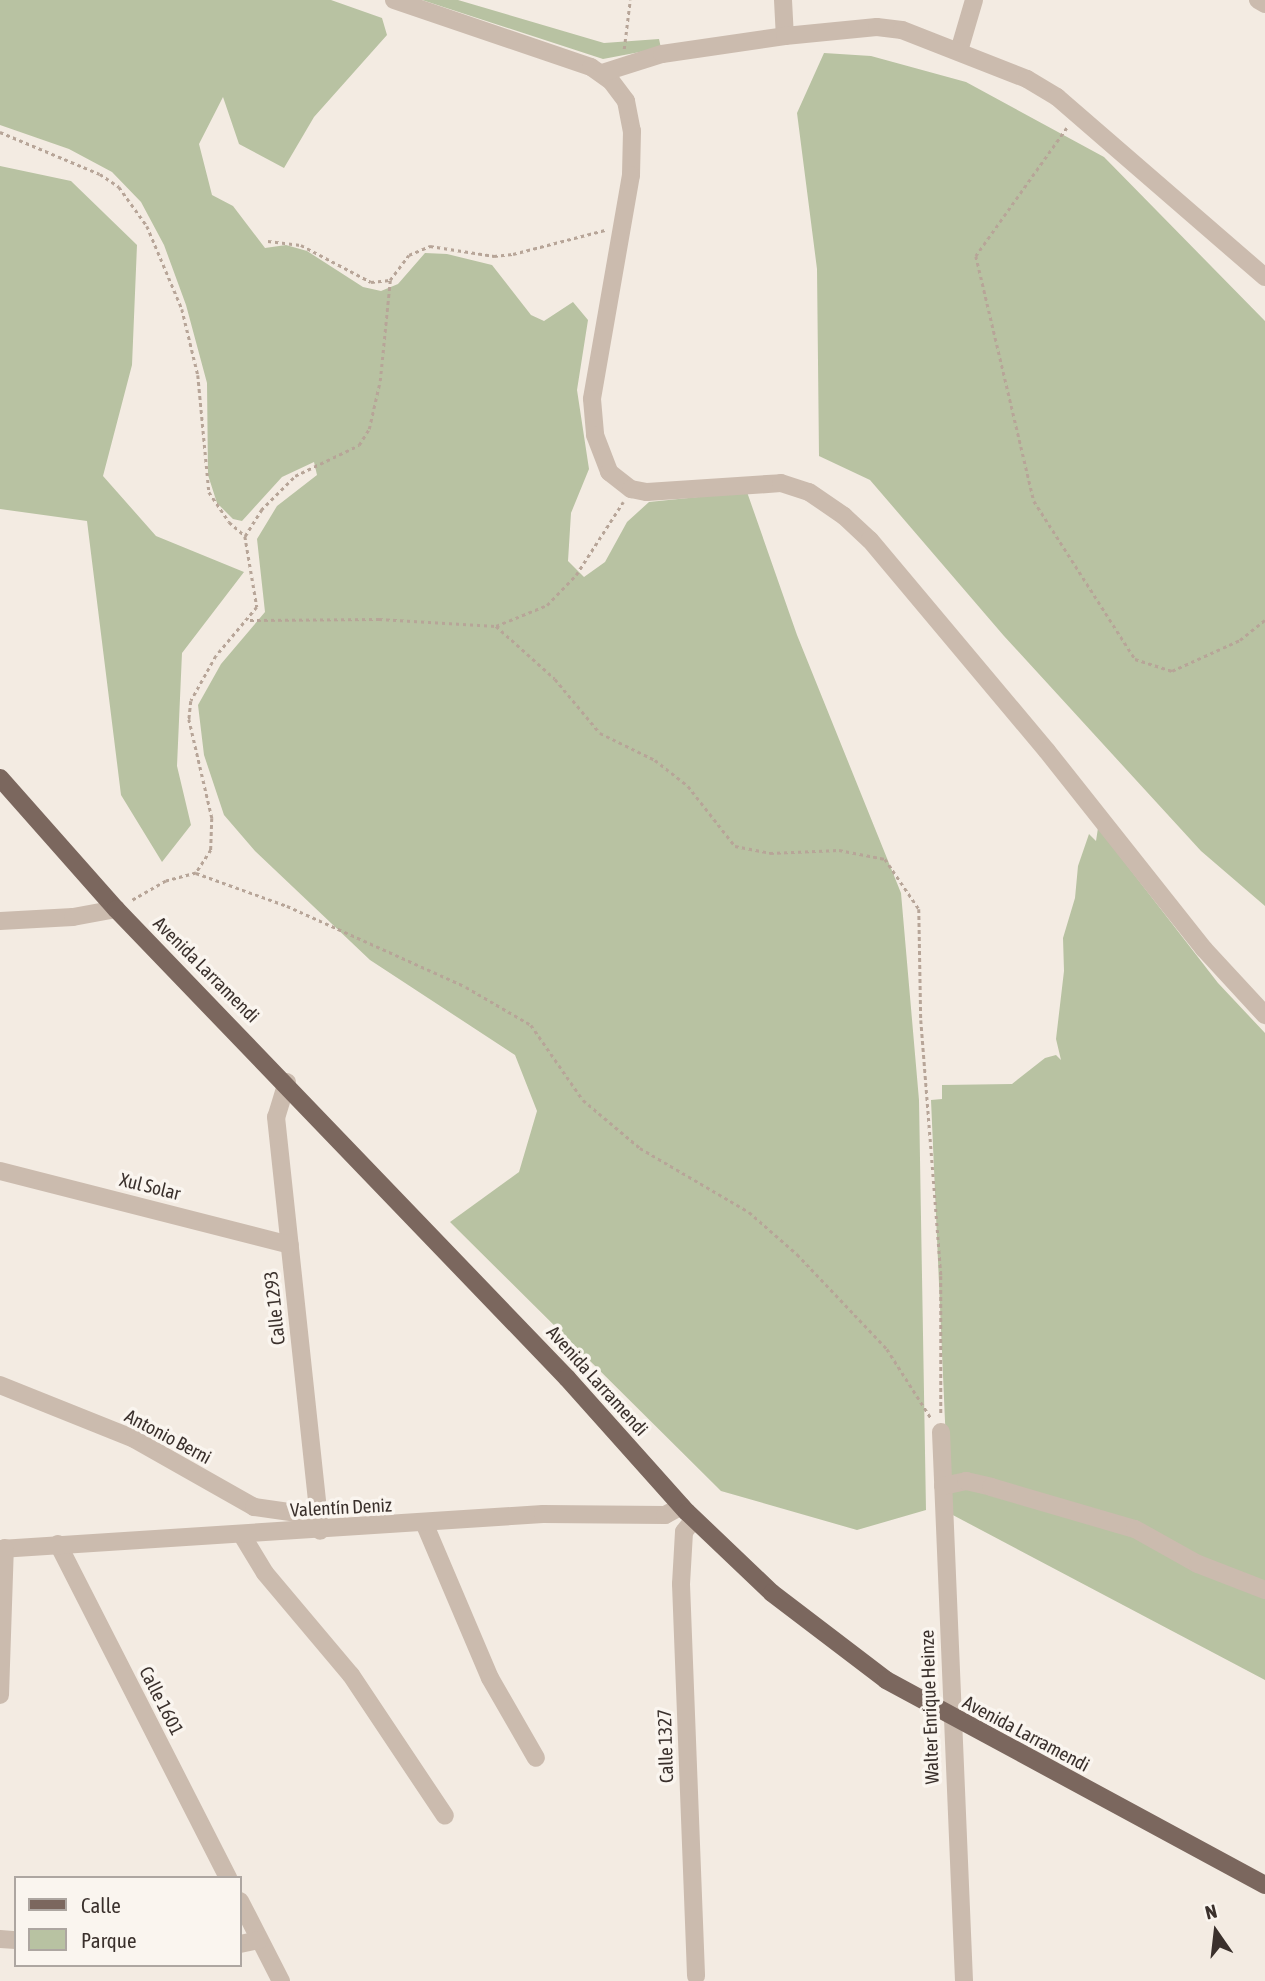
<!DOCTYPE html>
<html>
<head>
<meta charset="utf-8">
<style>
  body { margin:0 }
  #map { position:relative; width:1265px; height:1981px; overflow:hidden; background:#f3ebe2; font-family:"Asap Condensed",sans-serif }
  div>[style] { position:absolute }
  [style*='--x'] { left:calc(var(--x)*1px); top:calc(var(--y)*1px); width:calc(var(--w)*1px); rotate:calc(var(--a)*1deg) }
  .green>* { inset:0; background:#b8c2a2 }
  .path>* { height:2.5px; margin-top:-1.25px; transform-origin:0; background:repeating-linear-gradient(90deg,#b7a598 0 3.5px,transparent 0 7px) }
  .minor>* { height:18px; margin:-9px; padding:0 9px; transform-origin:9px; border-radius:9px; background:#cbbbae }
  .major>* { height:18px; margin:-9px; padding:0 9px; transform-origin:9px; border-radius:9px; background:#7b675e }
  span { translate:-50% -50%; white-space:nowrap; text-align:center; line-height:1.15; -webkit-text-stroke:7px #faf5ef; paint-order:stroke }
  .street-label { font-size:19px; color:#3a302c }
  .legend { position:absolute; left:14px; top:1876px; width:228px; height:91px; box-sizing:border-box; background:#faf5ef; border:2px solid #ada6a1; margin:0; padding:9px 12px; list-style:none; font-size:21px; color:#3a302c }
  .legend li { display:flex; align-items:center; gap:14px; height:35px }
  .legend b { width:35px; border:2px solid #ada6a1 }
  .north { position:absolute; left:1181px; top:1897px; width:70px; height:70px; -webkit-text-stroke:5px #faf5ef; paint-order:stroke; rotate:346deg; font-size:19px; font-weight:700; line-height:28px; text-align:center; color:#3a302c }
  .north::after { content:''; display:block; margin:auto; width:24px; height:32px; background:#3a302c; clip-path:polygon(50% 0,100% 100%,50% 72%,0 100%) }
</style>
</head>
<body>
<div id="map">
  <div class="green">
    <div style="clip-path:polygon(0 0,331px 0,382px 18px,387px 35px,314px 117px,284px 168px,239px 144px,223px 97px,199px 144px,212px 195px,233px 206px,265px 248px,286px 245px,307px 251px,363px 287px,381px 291px,398px 284px,425px 253px,447px 254px,492px 265px,531px 315px,544px 321px,573px 302px,588px 320px,577px 390px,589px 469px,571px 513px,568px 561px,584px 577px,605px 562px,627px 522px,649px 502px,747px 492px,797px 635px,901px 893px,919px 1100px,926px 1510px,857px 1530px,721px 1491px,450px 1222px,519px 1172px,537px 1111px,515px 1055px,370px 960px,255px 851px,224px 815px,204px 755px,198px 705px,221px 664px,265px 612px,257px 539px,277px 506px,317px 475px,314px 462px,282px 477px,242px 521px,233px 519px,217px 503px,208px 475px,207px 383px,186px 305px,164px 245px,141px 202px,112px 172px,69px 149px,0 125px)"></div>
    <div style="clip-path:polygon(422px 0,458px 0,604px 43px,659px 39px,661px 48px,603px 59px)"></div>
    <div style="clip-path:polygon(824px 53px,871px 56px,966px 82px,1104px 157px,1265px 321px,1265px 906px,1201px 851px,1004px 636px,870px 480px,819px 456px,817px 269px,797px 113px)"></div>
    <div style="clip-path:polygon(0 166px,71px 181px,137px 245px,132px 365px,103px 476px,156px 536px,244px 572px,182px 653px,177px 766px,191px 825px,162px 862px,121px 795px,87px 521px,0 509px)"></div>
    <div style="clip-path:polygon(1098px 828px,1218px 983px,1265px 1033px,1265px 1680px,949px 1513px,931px 1100px,942px 1099px,942px 1085px,1012px 1084px,1045px 1058px,1056px 1055px,1061px 1060px,1056px 1039px,1064px 971px,1063px 938px,1075px 898px,1078px 866px,1089px 834px,1096px 841px)"></div>
  </div>
  <div class="path">
    <div style="--x:624;--y:49;--w:49;--a:-83"></div>
    <div style="--x:1067;--y:128;--w:157;--a:125.4"></div>
    <div style="--x:976;--y:256;--w:252;--a:76.7"></div>
    <div style="--x:1034;--y:501;--w:188;--a:57.4"></div>
    <div style="--x:1135;--y:659;--w:39;--a:18"></div>
    <div style="--x:1172;--y:671;--w:75;--a:-24.5"></div>
    <div style="--x:1240;--y:640;--w:32;--a:-39"></div>
    <div style="--x:0;--y:132;--w:108;--a:22.8"></div>
    <div style="--x:100;--y:174;--w:23;--a:34"></div>
    <div style="--x:119;--y:187;--w:48;--a:54.3"></div>
    <div style="--x:147;--y:226;--w:90;--a:67.1"></div>
    <div style="--x:182;--y:309;--w:68;--a:76.4"></div>
    <div style="--x:198;--y:375;--w:118;--a:84.6"></div>
    <div style="--x:209;--y:492;--w:36;--a:56"></div>
    <div style="--x:229;--y:522;--w:21;--a:41"></div>
    <div style="--x:245;--y:536;--w:72;--a:80.4"></div>
    <div style="--x:257;--y:607;--w:64;--a:129.9"></div>
    <div style="--x:216;--y:656;--w:51;--a:119.1"></div>
    <div style="--x:191;--y:701;--w:18;--a:96"></div>
    <div style="--x:189;--y:719;--w:102;--a:76.9"></div>
    <div style="--x:212;--y:818;--w:32;--a:92"></div>
    <div style="--x:211;--y:850;--w:27;--a:123"></div>
    <div style="--x:196;--y:873;--w:31;--a:165"></div>
    <div style="--x:166;--y:881;--w:40;--a:150.3"></div>
    <div style="--x:268;--y:241;--w:33;--a:7"></div>
    <div style="--x:301;--y:245;--w:79;--a:27.9"></div>
    <div style="--x:371;--y:282;--w:19;--a:-6"></div>
    <div style="--x:245;--y:536;--w:31;--a:-58"></div>
    <div style="--x:261;--y:510;--w:48;--a:-45"></div>
    <div style="--x:295;--y:476;--w:71;--a:-25.8"></div>
    <div style="--x:359;--y:445;--w:19;--a:-58"></div>
    <div style="--x:369;--y:429;--w:49;--a:-77.1"></div>
    <div style="--x:380;--y:381;--w:101;--a:-84.3"></div>
    <div style="--x:390;--y:280;--w:31;--a:-53"></div>
    <div style="--x:409;--y:255;--w:23;--a:-23"></div>
    <div style="--x:430;--y:246;--w:65;--a:8.9"></div>
    <div style="--x:494;--y:256;--w:19;--a:-6"></div>
    <div style="--x:513;--y:254;--w:95;--a:-14.6"></div>
    <div style="--x:250;--y:620;--w:129;--a:-0.4"></div>
    <div style="--x:379;--y:619;--w:117;--a:3.4"></div>
    <div style="--x:496;--y:626;--w:55;--a:-22.4"></div>
    <div style="--x:547;--y:605;--w:42;--a:-46"></div>
    <div style="--x:576;--y:575;--w:87;--a:-57.2"></div>
    <div style="--x:496;--y:626;--w:79;--a:41.9"></div>
    <div style="--x:555;--y:679;--w:70;--a:50.2"></div>
    <div style="--x:600;--y:733;--w:61;--a:26.1"></div>
    <div style="--x:655;--y:760;--w:42;--a:38.2"></div>
    <div style="--x:688;--y:786;--w:76;--a:51.9"></div>
    <div style="--x:735;--y:846;--w:36;--a:11"></div>
    <div style="--x:770;--y:853;--w:69;--a:-2.5"></div>
    <div style="--x:839;--y:850;--w:47;--a:11.1"></div>
    <div style="--x:885;--y:859;--w:60;--a:55.8"></div>
    <div style="--x:919;--y:909;--w:111;--a:89"></div>
    <div style="--x:921;--y:1020;--w:257;--a:85.5"></div>
    <div style="--x:941;--y:1276;--w:138;--a:90"></div>
    <div style="--x:196;--y:873;--w:97;--a:19.9"></div>
    <div style="--x:287;--y:906;--w:196;--a:24.3"></div>
    <div style="--x:466;--y:987;--w:75;--a:30.3"></div>
    <div style="--x:531;--y:1025;--w:91;--a:55.3"></div>
    <div style="--x:583;--y:1100;--w:75;--a:40.1"></div>
    <div style="--x:640;--y:1148;--w:126;--a:30.4"></div>
    <div style="--x:749;--y:1212;--w:64;--a:41.2"></div>
    <div style="--x:797;--y:1254;--w:131;--a:46.5"></div>
    <div style="--x:887;--y:1349;--w:82;--a:57.5"></div>
  </div>
  <div class="minor">
    <div style="--x:394;--y:0;--w:208;--a:18.8"></div>
    <div style="--x:591;--y:67;--w:24;--a:35"></div>
    <div style="--x:611;--y:81;--w:25;--a:53"></div>
    <div style="--x:626;--y:101;--w:31;--a:79"></div>
    <div style="--x:632;--y:131;--w:44;--a:91.3"></div>
    <div style="--x:631;--y:175;--w:227;--a:99.9"></div>
    <div style="--x:592;--y:399;--w:36;--a:85"></div>
    <div style="--x:595;--y:435;--w:40;--a:69"></div>
    <div style="--x:609;--y:472;--w:28;--a:38"></div>
    <div style="--x:631;--y:489;--w:16;--a:11"></div>
    <div style="--x:647;--y:492;--w:134;--a:-3.8"></div>
    <div style="--x:781;--y:483;--w:29;--a:18"></div>
    <div style="--x:809;--y:492;--w:42;--a:34.4"></div>
    <div style="--x:844;--y:516;--w:35;--a:43"></div>
    <div style="--x:870;--y:540;--w:275;--a:50"></div>
    <div style="--x:1047;--y:751;--w:253;--a:51.6"></div>
    <div style="--x:1204;--y:949;--w:90;--a:47.3"></div>
    <div style="--x:783;--y:0;--w:36;--a:87"></div>
    <div style="--x:1258;--y:0;--w:8;--a:30"></div>
    <div style="--x:959;--y:51;--w:53;--a:-73.6"></div>
    <div style="--x:602;--y:73;--w:63;--a:-17.6"></div>
    <div style="--x:662;--y:54;--w:124;--a:-8.3"></div>
    <div style="--x:785;--y:36;--w:92;--a:-5.6"></div>
    <div style="--x:877;--y:27;--w:25;--a:7"></div>
    <div style="--x:902;--y:30;--w:134;--a:21.4"></div>
    <div style="--x:1027;--y:79;--w:35;--a:31"></div>
    <div style="--x:1057;--y:97;--w:275;--a:40.9"></div>
    <div style="--x:0;--y:921;--w:73;--a:-3.1"></div>
    <div style="--x:73;--y:917;--w:44;--a:-10.5"></div>
    <div style="--x:287;--y:1082;--w:37;--a:107"></div>
    <div style="--x:276;--y:1117;--w:416;--a:83.9"></div>
    <div style="--x:0;--y:1171;--w:299;--a:14.3"></div>
    <div style="--x:0;--y:1385;--w:144;--a:21.9"></div>
    <div style="--x:134;--y:1439;--w:138;--a:29.5"></div>
    <div style="--x:254;--y:1507;--w:65;--a:8"></div>
    <div style="--x:941;--y:1432;--w:549;--a:87.6"></div>
    <div style="--x:943;--y:1486;--w:24;--a:-12"></div>
    <div style="--x:966;--y:1481;--w:26;--a:13"></div>
    <div style="--x:991;--y:1487;--w:150;--a:16.3"></div>
    <div style="--x:1135;--y:1529;--w:72;--a:29.1"></div>
    <div style="--x:1198;--y:1564;--w:72;--a:21.2"></div>
    <div style="--x:694;--y:1519;--w:16;--a:128"></div>
    <div style="--x:684;--y:1532;--w:52;--a:93.3"></div>
    <div style="--x:681;--y:1584;--w:392;--a:87.8"></div>
    <div style="--x:425;--y:1525;--w:166;--a:67"></div>
    <div style="--x:490;--y:1678;--w:92;--a:60.1"></div>
    <div style="--x:242;--y:1535;--w:44;--a:58.8"></div>
    <div style="--x:265;--y:1573;--w:133;--a:49.9"></div>
    <div style="--x:351;--y:1675;--w:169;--a:56.3"></div>
    <div style="--x:58;--y:1544;--w:375;--a:63"></div>
    <div style="--x:0;--y:1549;--w:544;--a:-3.69"></div>
    <div style="--x:543;--y:1514;--w:122;--a:0.5"></div>
    <div style="--x:665;--y:1515;--w:19;--a:-28"></div>
    <div style="--x:0;--y:1695;--w:147;--a:-88.1"></div>
    <div style="--x:240;--y:1901;--w:90;--a:62.9"></div>
    <div style="--x:0;--y:1939;--w:16;--a:4"></div>
    <div style="--x:240;--y:1944;--w:19;--a:-12"></div>
  </div>
  <div class="major">
    <div style="--x:0;--y:778;--w:175;--a:48.5"></div>
    <div style="--x:116;--y:909;--w:651;--a:46.12"></div>
    <div style="--x:567;--y:1378;--w:180;--a:48.2"></div>
    <div style="--x:687;--y:1512;--w:117;--a:43.6"></div>
    <div style="--x:772;--y:1593;--w:143;--a:37.3"></div>
    <div style="--x:886;--y:1680;--w:431;--a:28.4"></div>
  </div>
  <div class="street-label">
    <span style="left:206px;top:970px;rotate:45deg">Avenida Larramendi</span>
    <span style="left:150px;top:1187px;rotate:14deg">Xul Solar</span>
    <span style="left:275px;top:1308px;rotate:-96deg">Calle 1293</span>
    <span style="left:597px;top:1381px;rotate:48deg">Avenida Larramendi</span>
    <span style="left:168px;top:1437px;rotate:28deg">Antonio Berni</span>
    <span style="left:341px;top:1508px;rotate:-3deg">Valentín Deniz</span>
    <span style="left:161px;top:1701px;rotate:63deg">Calle 1601</span>
    <span style="left:930px;top:1707px;rotate:-92deg">Walter Enrique Heinze</span>
    <span style="left:1026px;top:1734px;rotate:28deg">Avenida Larramendi</span>
    <span style="left:666px;top:1746px;rotate:-92deg">Calle 1327</span>
  </div>
  <ul class="legend">
  <li><b style="height:9px;background:#7b675e"></b>Calle</li>
  <li><b style="height:19px;background:#b8c2a2"></b>Parque</li>
  </ul>
  <div class="north">N</div>
</div>
</body>
</html>
